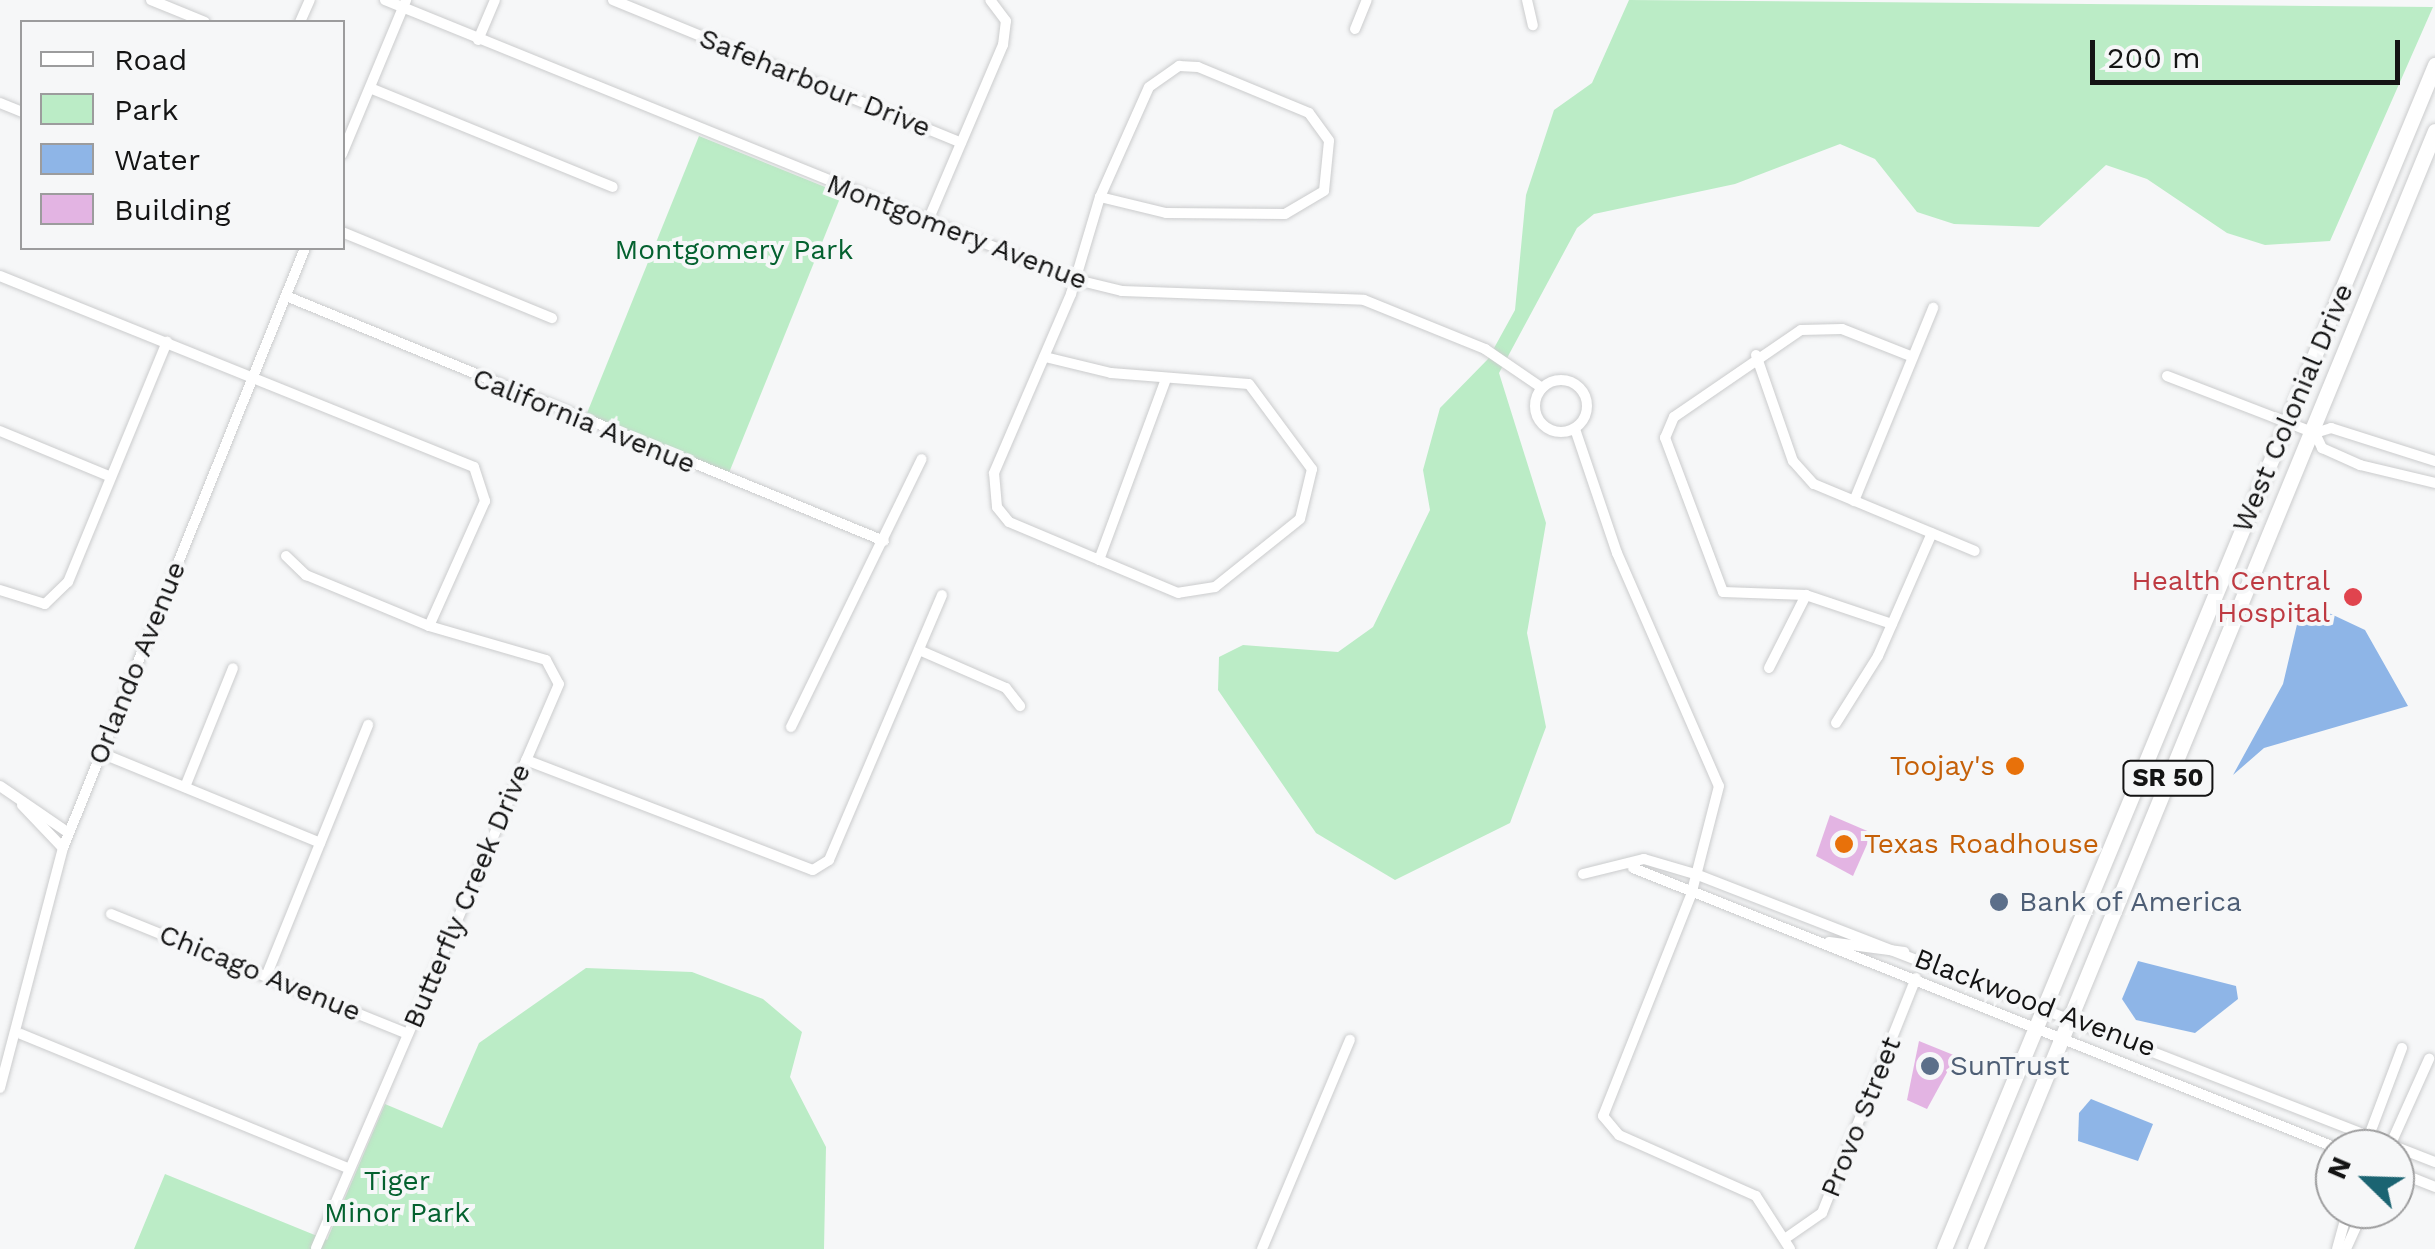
<!DOCTYPE html>
<html>
<head>
<meta charset="utf-8">
<style>
  body { margin:0 }
  #map { position:relative; width:2435px; height:1249px; overflow:hidden; background:#f6f7f8; font-family:"Work Sans",sans-serif }
  div>[style] { position:absolute }
  [style*='--x'] { left:calc(var(--x)*1px); top:calc(var(--y)*1px); width:calc(var(--w)*1px); rotate:calc(var(--a)*1deg) }
  .green>* { inset:0; background:#bbecc6; transform-origin:0 0 }
  .water>* { inset:0; background:#8eb5e7 }
  .building>* { inset:0; background:#e3b4e3 }
  .roads { filter:drop-shadow(0 0 2px #cbcccd) drop-shadow(0 0 2px #cbcccd) }
  .minor>* { height:10px; margin:-5px; padding:0 5px; transform-origin:5px; border-radius:5px; background:#fff }
  .minor>.ring { margin:-5px; padding:0; box-sizing:content-box; background:none; border:10px solid #fff; border-radius:50% }
  .highway>* { height:15px; margin:-7.5px; padding:0 7.5px; transform-origin:7.5px; border-radius:7.5px; background:#fff }
  .dots>* { width:28px; height:28px; translate:-50% -50%; box-sizing:border-box; border:5px solid #f6f7f8; border-radius:50% }
  span { translate:-50% -50%; white-space:nowrap; text-align:center; line-height:1.15; -webkit-text-stroke:8px #f6f7f8; paint-order:stroke }
  .shield-label span { padding:2px 8px; background:#f6f7f8; border:2px solid; border-radius:8px; -webkit-text-stroke-width:0 }
  .shield-label { font-size:25px; color:#141414; font-weight:700 }
  .street-label { font-size:28px; color:#141414 }
  .park-label { font-size:28px; color:#04612f }
  .health-label { font-size:28px; color:#be3a42 }
  .right { translate:-100% -50%; text-align:right }
  .food-label { font-size:28px; color:#c56008 }
  .left { translate:0 -50%; text-align:left }
  .service-label { font-size:28px; color:#4e5e75 }
  .legend { position:absolute; left:20px; top:20px; width:325px; height:230px; box-sizing:border-box; background:#f6f7f8; border:2px solid #9c9c9d; margin:0; padding:12px 18px; list-style:none; font-size:30px; color:#141414 }
  .legend li { display:flex; align-items:center; gap:20px; height:50px }
  .legend b { width:50px; border:2px solid #9c9c9d }
  .north { position:absolute; left:2315px; top:1129px; width:100px; height:100px; box-sizing:border-box; background:#f6f7f8; border:2px solid #9c9c9d; border-radius:50%; rotate:293deg; font-size:28px; font-weight:700; line-height:40px; text-align:center; color:#141414 }
  .north::after { content:''; display:block; margin:auto; width:35px; height:45px; background:#1b6472; clip-path:polygon(50% 0,100% 100%,50% 72%,0 100%) }
  .scale { position:absolute; left:2090px; top:40px; width:310px; height:45px; box-sizing:border-box; border:5px solid #141414; border-top:0; padding-left:12px; font-size:30px; line-height:35px; white-space:nowrap; color:#141414; -webkit-text-stroke:8px #f6f7f8; paint-order:stroke }
</style>
</head>
<body>
<div id="map">
  <div class="green">
    <div style="clip-path:polygon(1629px 0,2433px 7px,2330px 241px,2265px 245px,2227px 233px,2147px 179px,2106px 165px,2039px 227px,1954px 224px,1917px 212px,1875px 159px,1840px 144px,1735px 184px,1594px 214px,1577px 228px,1499px 373px,1546px 523px,1527px 633px,1546px 727px,1510px 823px,1395px 880px,1316px 833px,1218px 690px,1219px 657px,1243px 645px,1338px 652px,1373px 627px,1430px 510px,1423px 470px,1440px 408px,1488px 359px,1515px 310px,1526px 195px,1554px 110px,1592px 83px)"></div>
    <div style="left:699px;top:136px;width:154px;height:304px;rotate:22deg"></div>
    <div style="clip-path:polygon(586px 968px,692px 972px,763px 999px,802px 1032px,790px 1077px,826px 1147px,824px 1249px,134px 1249px,165px 1174px,327px 1240px,385px 1104px,442px 1128px,479px 1043px)"></div>
  </div>
  <div class="water">
    <div style="clip-path:polygon(2314px 606px,2365px 630px,2408px 706px,2264px 748px,2233px 775px,2283px 684px,2299px 616px)"></div>
    <div style="clip-path:polygon(2138px 961px,2236px 986px,2238px 999px,2195px 1033px,2136px 1020px,2122px 999px)"></div>
    <div style="clip-path:polygon(2091px 1099px,2153px 1124px,2138px 1161px,2078px 1141px,2079px 1113px)"></div>
  </div>
  <div class="building">
    <div style="clip-path:polygon(1830px 815px,1872px 833px,1853px 876px,1816px 856px)"></div>
    <div style="clip-path:polygon(1919px 1041px,1956px 1056px,1927px 1109px,1907px 1100px)"></div>
  </div>
  <div class="roads">
    <div class="minor">
      <div style="--x:151;--y:0;--w:58;--a:22.2"></div>
      <div style="--x:385;--y:0;--w:742;--a:22.07"></div>
      <div style="--x:1073;--y:279;--w:50;--a:13.8"></div>
      <div style="--x:1122;--y:291;--w:242;--a:2.1"></div>
      <div style="--x:1364;--y:300;--w:131;--a:22"></div>
      <div style="--x:1485;--y:349;--w:69;--a:34.4"></div>
      <div style="--x:613;--y:0;--w:376;--a:22.3"></div>
      <div style="--x:1527;--y:0;--w:26;--a:77"></div>
      <div style="--x:300;--y:22;--w:24;--a:-66"></div>
      <div style="--x:1355;--y:29;--w:31;--a:-68"></div>
      <div style="--x:478;--y:40;--w:43;--a:-67"></div>
      <div style="--x:370;--y:88;--w:262;--a:22.2"></div>
      <div style="--x:0;--y:103;--w:24;--a:22"></div>
      <div style="--x:342;--y:154;--w:167;--a:-67.4"></div>
      <div style="--x:927;--y:223;--w:194;--a:-66.9"></div>
      <div style="--x:1003;--y:45;--w:24;--a:-83"></div>
      <div style="--x:1006;--y:21;--w:26;--a:-127"></div>
      <div style="--x:342;--y:232;--w:227;--a:22.3"></div>
      <div style="--x:0;--y:276;--w:511;--a:21.95"></div>
      <div style="--x:474;--y:467;--w:36;--a:72"></div>
      <div style="--x:485;--y:501;--w:137;--a:114.1"></div>
      <div style="--x:286;--y:296;--w:646;--a:22.28"></div>
      <div style="--x:1756;--y:355;--w:112;--a:70.8"></div>
      <div style="--x:1793;--y:461;--w:31;--a:48"></div>
      <div style="--x:1814;--y:484;--w:174;--a:22.6"></div>
      <div style="--x:1045;--y:357;--w:68;--a:13.6"></div>
      <div style="--x:1111;--y:373;--w:138;--a:4.6"></div>
      <div style="--x:1249;--y:384;--w:106;--a:53.5"></div>
      <div style="--x:1312;--y:469;--w:51;--a:103.5"></div>
      <div style="--x:1300;--y:519;--w:109;--a:141.3"></div>
      <div style="--x:1215;--y:587;--w:37;--a:171"></div>
      <div style="--x:1178;--y:593;--w:183;--a:-157.2"></div>
      <div style="--x:1009;--y:522;--w:19;--a:-129"></div>
      <div style="--x:997;--y:507;--w:34;--a:-95"></div>
      <div style="--x:994;--y:473;--w:195;--a:-66.7"></div>
      <div style="--x:1071;--y:294;--w:101;--a:-73.4"></div>
      <div style="--x:1100;--y:197;--w:120;--a:-66"></div>
      <div style="--x:1149;--y:87;--w:37;--a:-35"></div>
      <div style="--x:1179;--y:66;--w:19;--a:3"></div>
      <div style="--x:1198;--y:67;--w:120;--a:22.5"></div>
      <div style="--x:1309;--y:113;--w:34;--a:54"></div>
      <div style="--x:1329;--y:141;--w:50;--a:95.7"></div>
      <div style="--x:1324;--y:191;--w:45;--a:149.5"></div>
      <div style="--x:1285;--y:214;--w:119;--a:-179.5"></div>
      <div style="--x:1166;--y:213;--w:68;--a:-166.4"></div>
      <div style="--x:2167;--y:376;--w:159;--a:21.1"></div>
      <div style="--x:2315;--y:433;--w:17;--a:-17"></div>
      <div style="--x:2331;--y:428;--w:109;--a:17.6"></div>
      <div class="ring" style="left:1535px;top:380px;width:42px;height:42px"></div>
      <div style="--x:1575;--y:429;--w:131;--a:71.3"></div>
      <div style="--x:1617;--y:553;--w:254;--a:66.4"></div>
      <div style="--x:1719;--y:786;--w:113;--a:104.4"></div>
      <div style="--x:1691;--y:895;--w:238;--a:111.7"></div>
      <div style="--x:1603;--y:1116;--w:25;--a:50"></div>
      <div style="--x:1619;--y:1135;--w:150;--a:24"></div>
      <div style="--x:1756;--y:1196;--w:63;--a:57.3"></div>
      <div style="--x:0;--y:431;--w:120;--a:22.5"></div>
      <div style="--x:2315;--y:433;--w:17;--a:65"></div>
      <div style="--x:2322;--y:448;--w:42;--a:24.1"></div>
      <div style="--x:2360;--y:465;--w:77;--a:13.5"></div>
      <div style="--x:1854;--y:501;--w:209;--a:-67.7"></div>
      <div style="--x:286;--y:556;--w:28;--a:44"></div>
      <div style="--x:306;--y:575;--w:133;--a:22.5"></div>
      <div style="--x:429;--y:626;--w:122;--a:16.2"></div>
      <div style="--x:546;--y:660;--w:27;--a:62"></div>
      <div style="--x:559;--y:684;--w:614;--a:113.31"></div>
      <div style="--x:1099;--y:560;--w:193;--a:-69.7"></div>
      <div style="--x:0;--y:590;--w:47;--a:17.3"></div>
      <div style="--x:45;--y:604;--w:32;--a:-44"></div>
      <div style="--x:68;--y:582;--w:260;--a:-67.6"></div>
      <div style="--x:1892;--y:624;--w:91;--a:-161.4"></div>
      <div style="--x:1806;--y:595;--w:83;--a:-177.9"></div>
      <div style="--x:1723;--y:592;--w:165;--a:-110.6"></div>
      <div style="--x:1665;--y:438;--w:23;--a:-67"></div>
      <div style="--x:1674;--y:417;--w:154;--a:-34.4"></div>
      <div style="--x:1801;--y:330;--w:41;--a:-1.4"></div>
      <div style="--x:1842;--y:329;--w:76;--a:21.5"></div>
      <div style="--x:919;--y:650;--w:95;--a:23.6"></div>
      <div style="--x:1006;--y:688;--w:23;--a:52"></div>
      <div style="--x:1769;--y:668;--w:82;--a:-63.1"></div>
      <div style="--x:1836;--y:723;--w:79;--a:-57.9"></div>
      <div style="--x:1878;--y:656;--w:134;--a:-66.3"></div>
      <div style="--x:791;--y:727;--w:298;--a:-64"></div>
      <div style="--x:101;--y:753;--w:237;--a:22.3"></div>
      <div style="--x:526;--y:760;--w:307;--a:21"></div>
      <div style="--x:813;--y:870;--w:19;--a:-32"></div>
      <div style="--x:829;--y:860;--w:288;--a:-66.9"></div>
      <div style="--x:0;--y:786;--w:83;--a:34.3"></div>
      <div style="--x:185;--y:787;--w:128;--a:-68"></div>
      <div style="--x:22;--y:805;--w:59;--a:46.4"></div>
      <div style="--x:1633;--y:868;--w:760;--a:21.7"></div>
      <div style="--x:1583;--y:874;--w:63;--a:-13.8"></div>
      <div style="--x:1644;--y:859;--w:56;--a:16.5"></div>
      <div style="--x:1698;--y:875;--w:791;--a:21.28"></div>
      <div style="--x:111;--y:914;--w:320;--a:22"></div>
      <div style="--x:1829;--y:942;--w:76;--a:7.6"></div>
      <div style="--x:267;--y:974;--w:269;--a:-67.9"></div>
      <div style="--x:21;--y:1034;--w:353;--a:22.3"></div>
      <div style="--x:0;--y:1088;--w:248;--a:-75.3"></div>
      <div style="--x:63;--y:848;--w:647;--a:-68.03"></div>
      <div style="--x:2389;--y:1148;--w:98;--a:-65.8"></div>
      <div style="--x:2364;--y:1149;--w:108;--a:-69.4"></div>
      <div style="--x:2395;--y:1171;--w:43;--a:21.8"></div>
      <div style="--x:1786;--y:1238;--w:44;--a:-34.8"></div>
      <div style="--x:1822;--y:1213;--w:253;--a:-68.2"></div>
      <div style="--x:1262;--y:1249;--w:227;--a:-67.2"></div>
      <div style="--x:2337;--y:1249;--w:41;--a:-74.6"></div>
      <div style="--x:2346;--y:1249;--w:44;--a:-65.8"></div>
    </div>
    <div class="highway">
      <div style="--x:1944;--y:1249;--w:1282;--a:-67.48"></div>
      <div style="--x:1975;--y:1249;--w:1209;--a:-67.64"></div>
    </div>
  </div>
  <div class="dots">
    <div style="left:2353px;top:597px;background:#e0444e"></div>
    <div style="left:2015px;top:766px;background:#e8710a"></div>
    <div style="left:1844px;top:844px;background:#e8710a"></div>
    <div style="left:1999px;top:902px;background:#5c6f8a"></div>
    <div style="left:1930px;top:1066px;background:#5c6f8a"></div>
  </div>
  <div class="shield-label">
    <span style="left:2168px;top:778px">SR 50</span>
  </div>
  <div class="street-label">
    <span style="left:815px;top:83px;rotate:22deg">Safeharbour Drive</span>
    <span style="left:957px;top:232px;rotate:21deg">Montgomery Avenue</span>
    <span style="left:2293px;top:408px;rotate:-67deg">West Colonial Drive</span>
    <span style="left:584px;top:421px;rotate:22deg">California Avenue</span>
    <span style="left:137px;top:663px;rotate:-68deg">Orlando Avenue</span>
    <span style="left:467px;top:896px;rotate:-67deg">Butterfly Creek Drive</span>
    <span style="left:260px;top:973px;rotate:22deg">Chicago Avenue</span>
    <span style="left:2035px;top:1003px;rotate:21deg">Blackwood Avenue</span>
    <span style="left:1861px;top:1117px;rotate:-68deg">Provo Street</span>
  </div>
  <div class="park-label">
    <span style="left:734px;top:250px">Montgomery Park</span>
    <span style="left:397px;top:1197px">Tiger<br>Minor Park</span>
  </div>
  <div class="health-label">
    <span class="right" style="left:2330px;top:597px">Health Central<br>Hospital</span>
  </div>
  <div class="food-label">
    <span class="right" style="left:1995px;top:766px">Toojay's</span>
    <span class="left" style="left:1864px;top:844px">Texas Roadhouse</span>
  </div>
  <div class="service-label">
    <span class="left" style="left:2019px;top:902px">Bank of America</span>
    <span class="left" style="left:1950px;top:1066px">SunTrust</span>
  </div>
  <ul class="legend">
  <li><b style="height:12px;background:#fff"></b>Road</li>
  <li><b style="height:28px;background:#bbecc6"></b>Park</li>
  <li><b style="height:28px;background:#8eb5e7"></b>Water</li>
  <li><b style="height:28px;background:#e3b4e3"></b>Building</li>
  </ul>
  <div class="north">N</div>
  <div class="scale">200 m</div>
</div>
</body>
</html>
